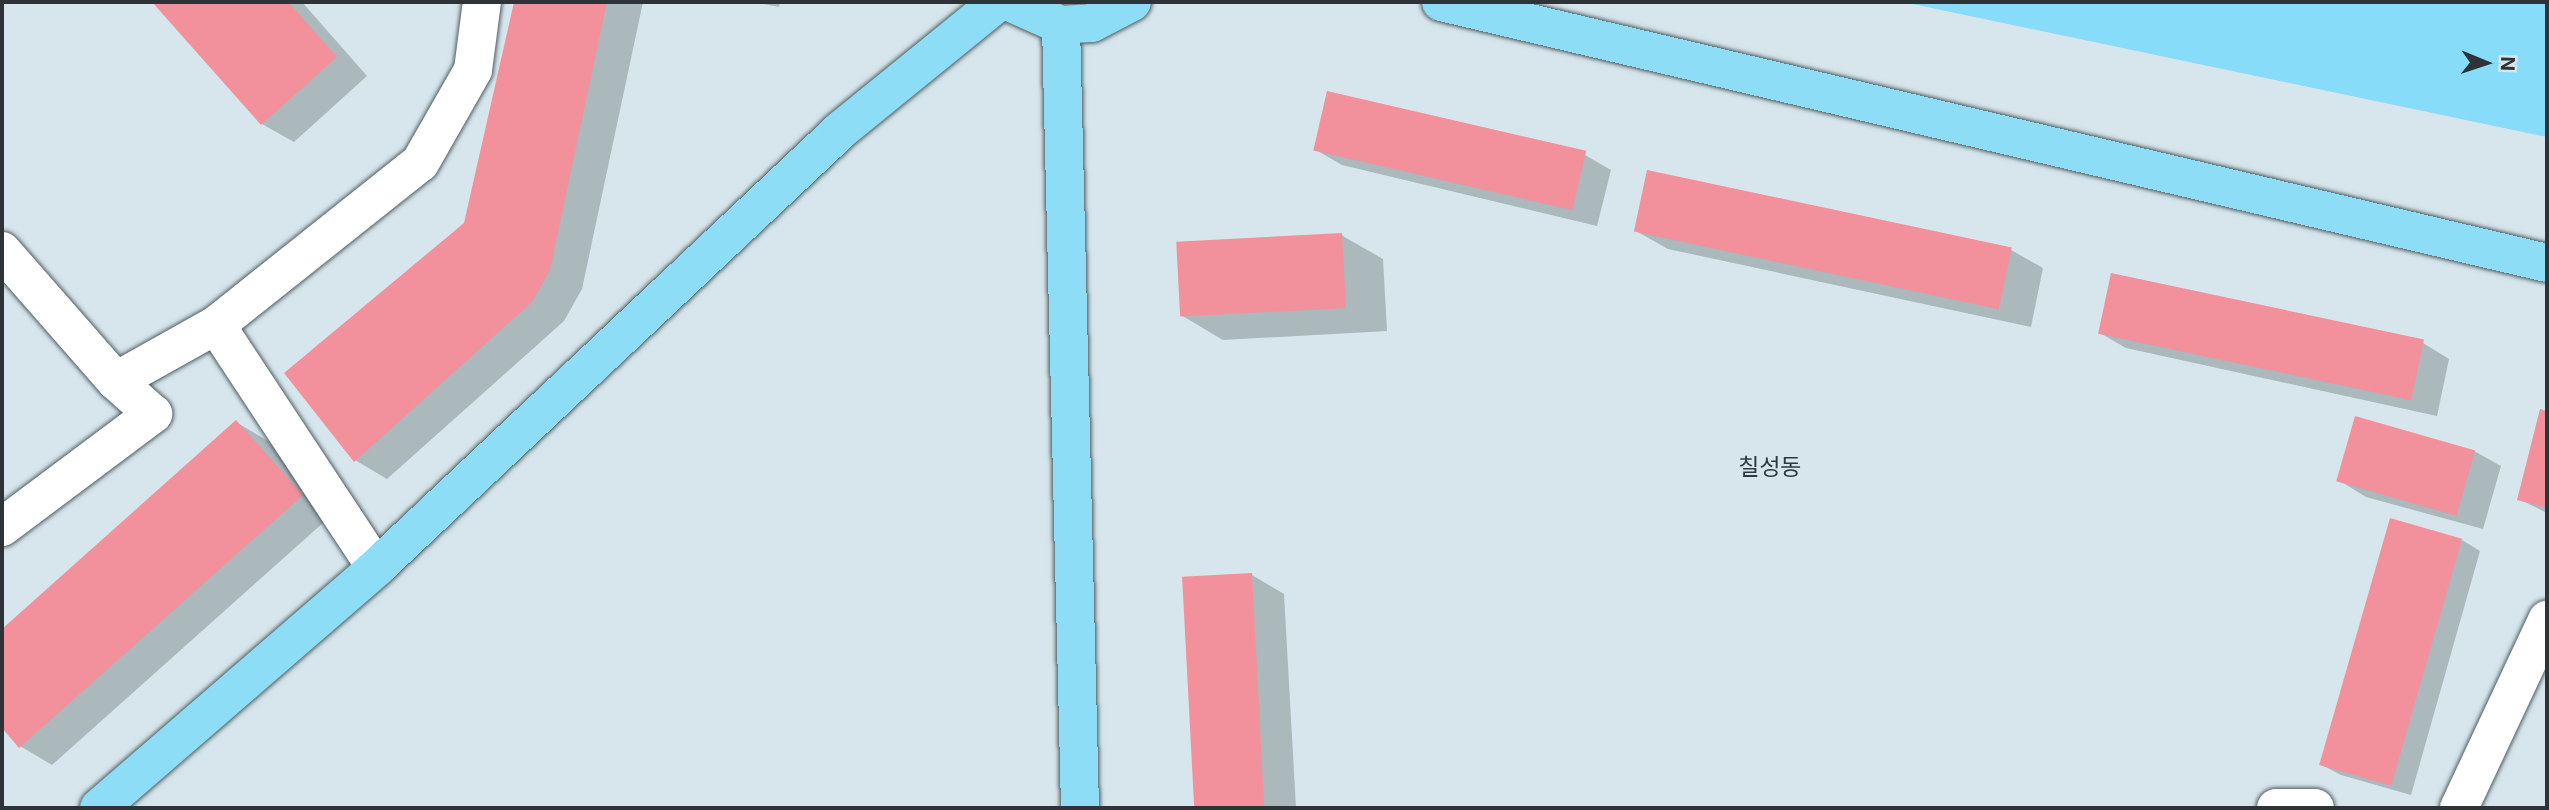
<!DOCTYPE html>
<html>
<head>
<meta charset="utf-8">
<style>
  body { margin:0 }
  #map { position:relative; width:2549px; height:810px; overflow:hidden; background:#d6e6ec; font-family:Inter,"Noto Sans KR",sans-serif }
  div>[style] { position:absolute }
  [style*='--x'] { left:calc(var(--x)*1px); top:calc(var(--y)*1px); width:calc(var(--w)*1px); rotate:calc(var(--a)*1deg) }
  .green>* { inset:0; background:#86dcf9 }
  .shadow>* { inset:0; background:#0003 }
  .building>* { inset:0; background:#f2919c; transform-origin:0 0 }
  .roads { filter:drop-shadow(0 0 2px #4f5d62) drop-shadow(0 0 2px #4f5d62) }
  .minor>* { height:38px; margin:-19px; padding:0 19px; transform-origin:19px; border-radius:19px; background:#fff }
  .major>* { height:38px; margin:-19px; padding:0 19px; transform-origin:19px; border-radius:19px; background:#8cddf5 }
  span { translate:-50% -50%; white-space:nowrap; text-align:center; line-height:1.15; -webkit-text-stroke:5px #d6e6ec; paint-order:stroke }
  .quarter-label { font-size:23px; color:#2c393d }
  .frame { position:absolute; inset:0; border:4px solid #2d3336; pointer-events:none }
  .north { position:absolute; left:2451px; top:28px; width:70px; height:70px; -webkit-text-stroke:5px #d6e6ec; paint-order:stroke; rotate:92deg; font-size:19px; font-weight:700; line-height:28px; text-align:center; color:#2d3336 }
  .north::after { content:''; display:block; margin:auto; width:24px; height:32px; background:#2d3336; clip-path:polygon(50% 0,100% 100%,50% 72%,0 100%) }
</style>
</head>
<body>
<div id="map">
  <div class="green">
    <div style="clip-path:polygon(1903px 2px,2547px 2px,2547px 137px)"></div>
  </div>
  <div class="shadow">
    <div style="clip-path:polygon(155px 2px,302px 2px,367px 76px,294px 142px,262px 124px)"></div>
    <div style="clip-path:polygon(516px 2px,643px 2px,582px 289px,564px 321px,387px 479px,355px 460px,465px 224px)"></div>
    <div style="clip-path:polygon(752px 2px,780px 2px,779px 7px)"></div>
    <div style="clip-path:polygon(1316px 150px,1585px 155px,1611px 170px,1597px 226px,1342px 165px)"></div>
    <div style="clip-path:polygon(1636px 231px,2011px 250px,2043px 268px,2031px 327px,1668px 249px)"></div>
    <div style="clip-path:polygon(1341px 235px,1383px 259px,1387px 331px,1223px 340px,1181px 315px)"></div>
    <div style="clip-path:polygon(2112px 275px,2423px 343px,2449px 359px,2437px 416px,2126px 348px,2100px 333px)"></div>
    <div style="clip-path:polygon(2541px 411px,2547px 413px,2547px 513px,2519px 499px)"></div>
    <div style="clip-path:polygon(236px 422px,268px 441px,333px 514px,52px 765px,20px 746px,2px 725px,2px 631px)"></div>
    <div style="clip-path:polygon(2474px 451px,2501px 466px,2483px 529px,2366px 497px,2340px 481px)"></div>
    <div style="clip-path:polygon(2462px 540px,2480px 551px,2411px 795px,2341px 775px,2322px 765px)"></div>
    <div style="clip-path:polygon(1252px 575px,1284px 594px,1296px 808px,1196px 808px,1184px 579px)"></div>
  </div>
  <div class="building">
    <div style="clip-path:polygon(152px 2px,288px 2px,337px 57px,261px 125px)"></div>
    <div style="clip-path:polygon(514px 2px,607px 2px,550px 270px,532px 302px,354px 462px,284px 373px,464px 223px)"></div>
    <div style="left:1327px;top:91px;width:266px;height:61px;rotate:13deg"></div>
    <div style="left:1647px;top:170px;width:373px;height:63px;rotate:12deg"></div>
    <div style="left:1342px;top:233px;width:75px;height:166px;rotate:87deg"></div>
    <div style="left:2111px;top:273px;width:320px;height:62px;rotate:12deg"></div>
    <div style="clip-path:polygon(2540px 409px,2547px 411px,2547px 508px,2517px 500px)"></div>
    <div style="left:2355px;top:416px;width:125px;height:68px;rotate:16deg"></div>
    <div style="clip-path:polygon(236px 420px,303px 495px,19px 748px,2px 728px,2px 629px)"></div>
    <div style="left:2390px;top:518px;width:75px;height:257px;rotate:16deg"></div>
    <div style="left:1252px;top:573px;width:235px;height:70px;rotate:87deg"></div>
  </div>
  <div class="roads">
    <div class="minor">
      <div style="--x:2;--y:251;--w:173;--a:48.8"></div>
      <div style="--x:116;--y:381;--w:115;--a:-29.2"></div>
      <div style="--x:216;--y:325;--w:291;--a:56.6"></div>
      <div style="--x:216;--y:325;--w:260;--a:-38.5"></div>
      <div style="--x:420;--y:163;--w:107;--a:-60.3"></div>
      <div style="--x:473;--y:70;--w:69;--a:-82.5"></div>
      <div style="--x:2;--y:527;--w:189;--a:-36.8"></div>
      <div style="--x:153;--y:414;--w:50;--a:-138.3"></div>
      <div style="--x:2276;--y:808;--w:39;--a:0"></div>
      <div style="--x:2459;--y:808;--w:208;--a:-64.9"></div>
    </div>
    <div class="major">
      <div style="--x:1009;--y:2;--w:57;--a:23.9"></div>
      <div style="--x:1061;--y:25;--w:31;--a:-4"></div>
      <div style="--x:1092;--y:23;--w:45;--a:-27.7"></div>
      <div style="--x:1441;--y:2;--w:1136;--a:13.28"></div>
      <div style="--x:1061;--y:25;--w:783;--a:88.61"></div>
      <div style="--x:99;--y:808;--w:367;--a:-40.9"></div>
      <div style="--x:376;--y:568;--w:640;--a:-43.29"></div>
      <div style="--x:842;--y:129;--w:201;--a:-39.1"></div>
    </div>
  </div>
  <div class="quarter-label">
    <span style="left:1770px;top:467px">칠성동</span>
  </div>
  <div class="frame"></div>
  <div class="north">N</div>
</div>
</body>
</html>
